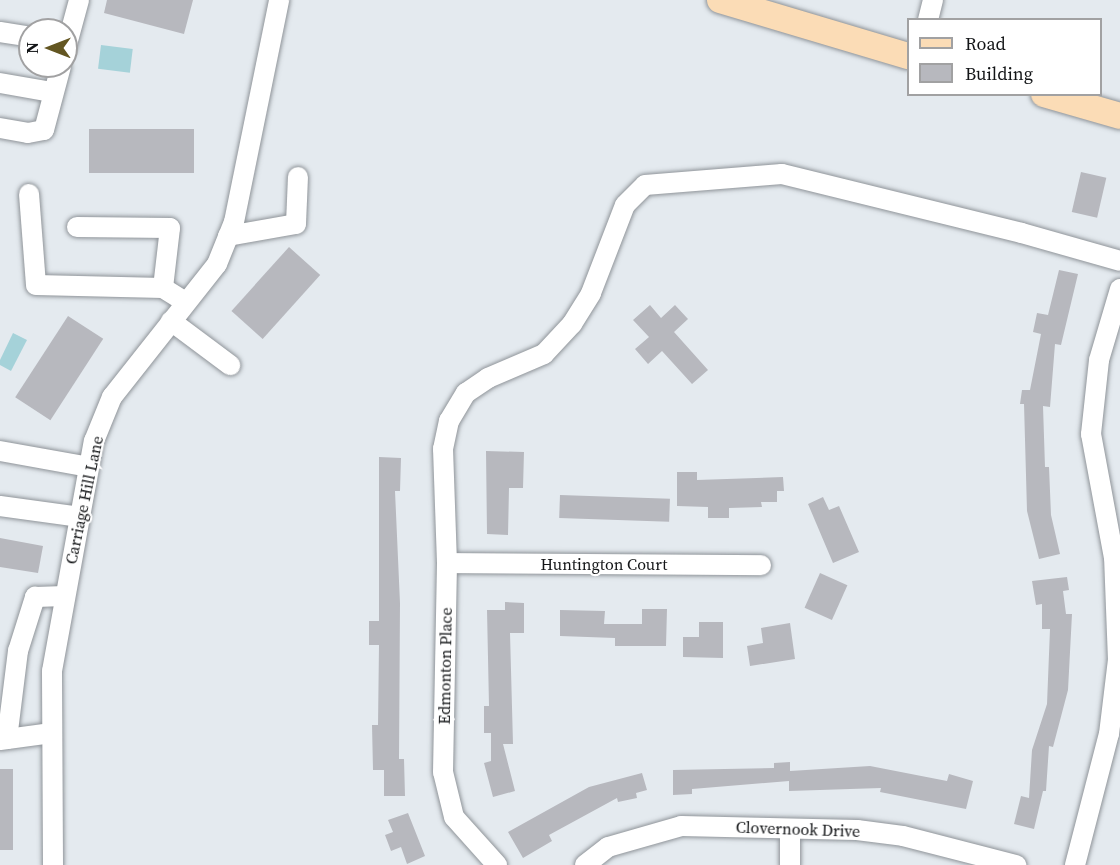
<!DOCTYPE html>
<html>
<head>
<meta charset="utf-8">
<style>
  body { margin:0 }
  #map { position:relative; width:1120px; height:865px; overflow:hidden; background:#e4eaef; font-family:"Source Serif 4",serif }
  div>[style] { position:absolute }
  [style*='--x'] { left:calc(var(--x)*1px); top:calc(var(--y)*1px); width:calc(var(--w)*1px); rotate:calc(var(--a)*1deg) }
  .water>* { inset:0; background:#a5d2d9; transform-origin:0 0 }
  .building>* { inset:0; background:#b7b8be; transform-origin:0 0 }
  .roads { filter:drop-shadow(0 0 2px #8f9499) drop-shadow(0 0 2px #8f9499) }
  .minor>* { height:20px; margin:-10px; padding:0 10px; transform-origin:10px; border-radius:10px; background:#fff }
  .major>* { height:26px; margin:-13px; padding:0 13px; transform-origin:13px; border-radius:13px; background:#fbdcb6 }
  span { translate:-50% -50%; white-space:nowrap; text-align:center; line-height:1.15; -webkit-text-stroke:4.5px #fff; paint-order:stroke }
  .street-label { font-size:16px; color:#131517 }
  .legend { position:absolute; left:907px; top:18px; width:195px; height:78px; box-sizing:border-box; background:#fff; border:2px solid #a1a1a2; margin:0; padding:8px 10px; list-style:none; font-size:18px; color:#131517 }
  .legend li { display:flex; align-items:center; gap:12px; height:30px }
  .legend b { width:30px; border:2px solid #a1a1a2 }
  .north { position:absolute; left:18px; top:18px; width:60px; height:60px; box-sizing:border-box; background:#fff; border:2px solid #a1a1a2; border-radius:50%; rotate:270deg; font-size:16px; font-weight:700; line-height:24px; text-align:center; color:#131517 }
  .north::after { content:''; display:block; margin:auto; width:21px; height:27px; background:#635622; clip-path:polygon(50% 0,100% 100%,50% 72%,0 100%) }
</style>
</head>
<body>
<div id="map">
  <div class="water">
    <div style="left:101px;top:45px;width:32px;height:24px;rotate:7deg"></div>
    <div style="clip-path:polygon(13px 333px,27px 340px,11px 371px,0 365px,0 360px)"></div>
  </div>
  <div class="building">
    <div style="clip-path:polygon(107px 0,193px 0,184px 34px,104px 13px)"></div>
    <div style="left:89px;top:129px;width:105px;height:44px"></div>
    <div style="left:1081px;top:172px;width:26px;height:41px;rotate:13deg"></div>
    <div style="left:289px;top:247px;width:42px;height:86px;rotate:42deg"></div>
    <div style="clip-path:polygon(1059px 270px,1078px 274px,1061px 345px,1055px 344px,1050px 407px,1043px 406px,1045px 467px,1049px 467px,1051px 515px,1060px 554px,1039px 559px,1027px 511px,1024px 404px,1020px 404px,1022px 390px,1030px 390px,1041px 334px,1033px 332px,1037px 313px,1048px 315px)"></div>
    <div style="clip-path:polygon(650px 305px,661px 318px,675px 305px,688px 319px,674px 332px,708px 370px,692px 384px,662px 351px,648px 364px,635px 349px,649px 337px,633px 320px)"></div>
    <div style="left:68px;top:316px;width:42px;height:97px;rotate:33deg"></div>
    <div style="clip-path:polygon(486px 451px,524px 452px,523px 488px,509px 488px,508px 535px,487px 534px)"></div>
    <div style="clip-path:polygon(379px 457px,401px 458px,400px 491px,395px 491px,400px 603px,399px 759px,404px 759px,405px 796px,384px 796px,384px 770px,373px 770px,372px 725px,378px 725px,379px 645px,369px 645px,369px 621px,379px 621px)"></div>
    <div style="clip-path:polygon(677px 472px,697px 472px,697px 480px,783px 477px,784px 491px,777px 491px,777px 502px,761px 502px,762px 507px,729px 508px,729px 518px,708px 518px,708px 507px,677px 506px)"></div>
    <div style="left:560px;top:495px;width:110px;height:23px;rotate:2deg"></div>
    <div style="clip-path:polygon(823px 497px,829px 510px,839px 506px,859px 552px,833px 563px,808px 504px)"></div>
    <div style="clip-path:polygon(0 538px,43px 546px,38px 573px,0 567px)"></div>
    <div style="left:820px;top:573px;width:30px;height:38px;rotate:24deg"></div>
    <div style="clip-path:polygon(1067px 577px,1069px 590px,1063px 591px,1066px 614px,1072px 614px,1068px 690px,1053px 747px,1049px 746px,1046px 791px,1043px 791px,1034px 829px,1014px 824px,1021px 796px,1029px 798px,1032px 750px,1047px 704px,1050px 629px,1042px 629px,1042px 604px,1036px 605px,1032px 581px)"></div>
    <div style="clip-path:polygon(505px 602px,524px 603px,524px 633px,510px 633px,513px 744px,503px 744px,515px 791px,493px 797px,484px 763px,491px 761px,491px 733px,484px 733px,484px 706px,489px 706px,487px 610px,505px 610px)"></div>
    <div style="clip-path:polygon(642px 609px,667px 609px,666px 646px,615px 646px,615px 638px,560px 636px,560px 610px,605px 611px,604px 624px,642px 624px)"></div>
    <div style="clip-path:polygon(699px 622px,723px 622px,723px 658px,683px 657px,683px 637px,699px 637px)"></div>
    <div style="clip-path:polygon(790px 623px,795px 659px,750px 666px,747px 646px,763px 643px,761px 628px)"></div>
    <div style="clip-path:polygon(790px 762px,790px 771px,870px 766px,947px 781px,949px 774px,973px 781px,966px 809px,880px 792px,881px 788px,789px 791px,789px 781px,692px 789px,692px 794px,673px 795px,673px 770px,774px 768px,774px 763px)"></div>
    <div style="left:0;top:769px;width:13px;height:81px"></div>
    <div style="clip-path:polygon(642px 773px,647px 790px,636px 793px,637px 798px,618px 802px,617px 798px,549px 835px,552px 841px,523px 858px,508px 832px,589px 787px)"></div>
    <div style="clip-path:polygon(408px 813px,425px 856px,407px 864px,401px 847px,391px 851px,385px 835px,393px 832px,388px 820px)"></div>
  </div>
  <div class="roads">
    <div class="minor">
      <div style="--x:928;--y:20;--w:21;--a:-76"></div>
      <div style="--x:0;--y:32;--w:30;--a:9"></div>
      <div style="--x:66;--y:48;--w:50;--a:-74.8"></div>
      <div style="--x:0;--y:83;--w:53;--a:9.8"></div>
      <div style="--x:0;--y:128;--w:28;--a:10"></div>
      <div style="--x:28;--y:133;--w:16;--a:-11"></div>
      <div style="--x:44;--y:130;--w:66;--a:-75.1"></div>
      <div style="--x:29;--y:194;--w:91;--a:85.6"></div>
      <div style="--x:36;--y:285;--w:127;--a:1.4"></div>
      <div style="--x:163;--y:288;--w:26;--a:32"></div>
      <div style="--x:77;--y:227;--w:93;--a:0.6"></div>
      <div style="--x:170;--y:228;--w:60;--a:96.7"></div>
      <div style="--x:228;--y:236;--w:69;--a:-10"></div>
      <div style="--x:296;--y:224;--w:47;--a:-87.6"></div>
      <div style="--x:171;--y:321;--w:74;--a:36.7"></div>
      <div style="--x:0;--y:451;--w:90;--a:10.2"></div>
      <div style="--x:0;--y:506;--w:81;--a:7.8"></div>
      <div style="--x:447;--y:563;--w:314;--a:0.4"></div>
      <div style="--x:7;--y:739;--w:89;--a:-82.9"></div>
      <div style="--x:18;--y:651;--w:57;--a:-72.5"></div>
      <div style="--x:35;--y:597;--w:30;--a:-2"></div>
      <div style="--x:0;--y:740;--w:52;--a:-7.7"></div>
      <div style="--x:790;--y:830;--w:35;--a:90"></div>
      <div style="--x:53;--y:865;--w:194;--a:-90.3"></div>
      <div style="--x:52;--y:671;--w:234;--a:-79.7"></div>
      <div style="--x:94;--y:441;--w:48;--a:-67.8"></div>
      <div style="--x:112;--y:397;--w:169;--a:-51.7"></div>
      <div style="--x:217;--y:264;--w:45;--a:-68"></div>
      <div style="--x:234;--y:222;--w:227;--a:-78.5"></div>
      <div style="--x:497;--y:865;--w:64;--a:-131.9"></div>
      <div style="--x:454;--y:817;--w:46;--a:-103.7"></div>
      <div style="--x:443;--y:772;--w:209;--a:-88.9"></div>
      <div style="--x:447;--y:563;--w:114;--a:-92"></div>
      <div style="--x:443;--y:449;--w:29;--a:-78"></div>
      <div style="--x:449;--y:421;--w:33;--a:-59"></div>
      <div style="--x:466;--y:393;--w:27;--a:-34"></div>
      <div style="--x:488;--y:378;--w:61;--a:-23.2"></div>
      <div style="--x:544;--y:354;--w:41;--a:-47"></div>
      <div style="--x:572;--y:324;--w:36;--a:-58"></div>
      <div style="--x:591;--y:293;--w:94;--a:-68.9"></div>
      <div style="--x:625;--y:205;--w:28;--a:-45"></div>
      <div style="--x:645;--y:185;--w:137;--a:-4.6"></div>
      <div style="--x:782;--y:174;--w:247;--a:13.8"></div>
      <div style="--x:1022;--y:233;--w:102;--a:15.9"></div>
      <div style="--x:585;--y:865;--w:29;--a:-38"></div>
      <div style="--x:608;--y:847;--w:76;--a:-16"></div>
      <div style="--x:681;--y:826;--w:176;--a:1.3"></div>
      <div style="--x:857;--y:830;--w:46;--a:7.4"></div>
      <div style="--x:903;--y:836;--w:117;--a:14.4"></div>
      <div style="--x:1075;--y:865;--w:135;--a:-75.5"></div>
      <div style="--x:1109;--y:734;--w:75;--a:-83.1"></div>
      <div style="--x:1118;--y:660;--w:102;--a:-92.2"></div>
      <div style="--x:1114;--y:558;--w:126;--a:-100.5"></div>
      <div style="--x:1091;--y:434;--w:74;--a:-83.8"></div>
      <div style="--x:1099;--y:360;--w:74;--a:-73.5"></div>
    </div>
    <div class="major">
      <div style="--x:720;--y:0;--w:196;--a:16.6"></div>
      <div style="--x:1044;--y:94;--w:79;--a:16.1"></div>
    </div>
  </div>
  <div class="street-label">
    <span style="left:84px;top:500px;rotate:-78deg">Carriage Hill Lane</span>
    <span style="left:604px;top:564px">Huntington Court</span>
    <span style="left:445px;top:666px;rotate:-89deg">Edmonton Place</span>
    <span style="left:798px;top:829px;rotate:2deg">Clovernook Drive</span>
  </div>
  <ul class="legend">
  <li><b style="height:8px;background:#fbdcb6"></b>Road</li>
  <li><b style="height:16px;background:#b7b8be"></b>Building</li>
  </ul>
  <div class="north">N</div>
</div>
</body>
</html>
